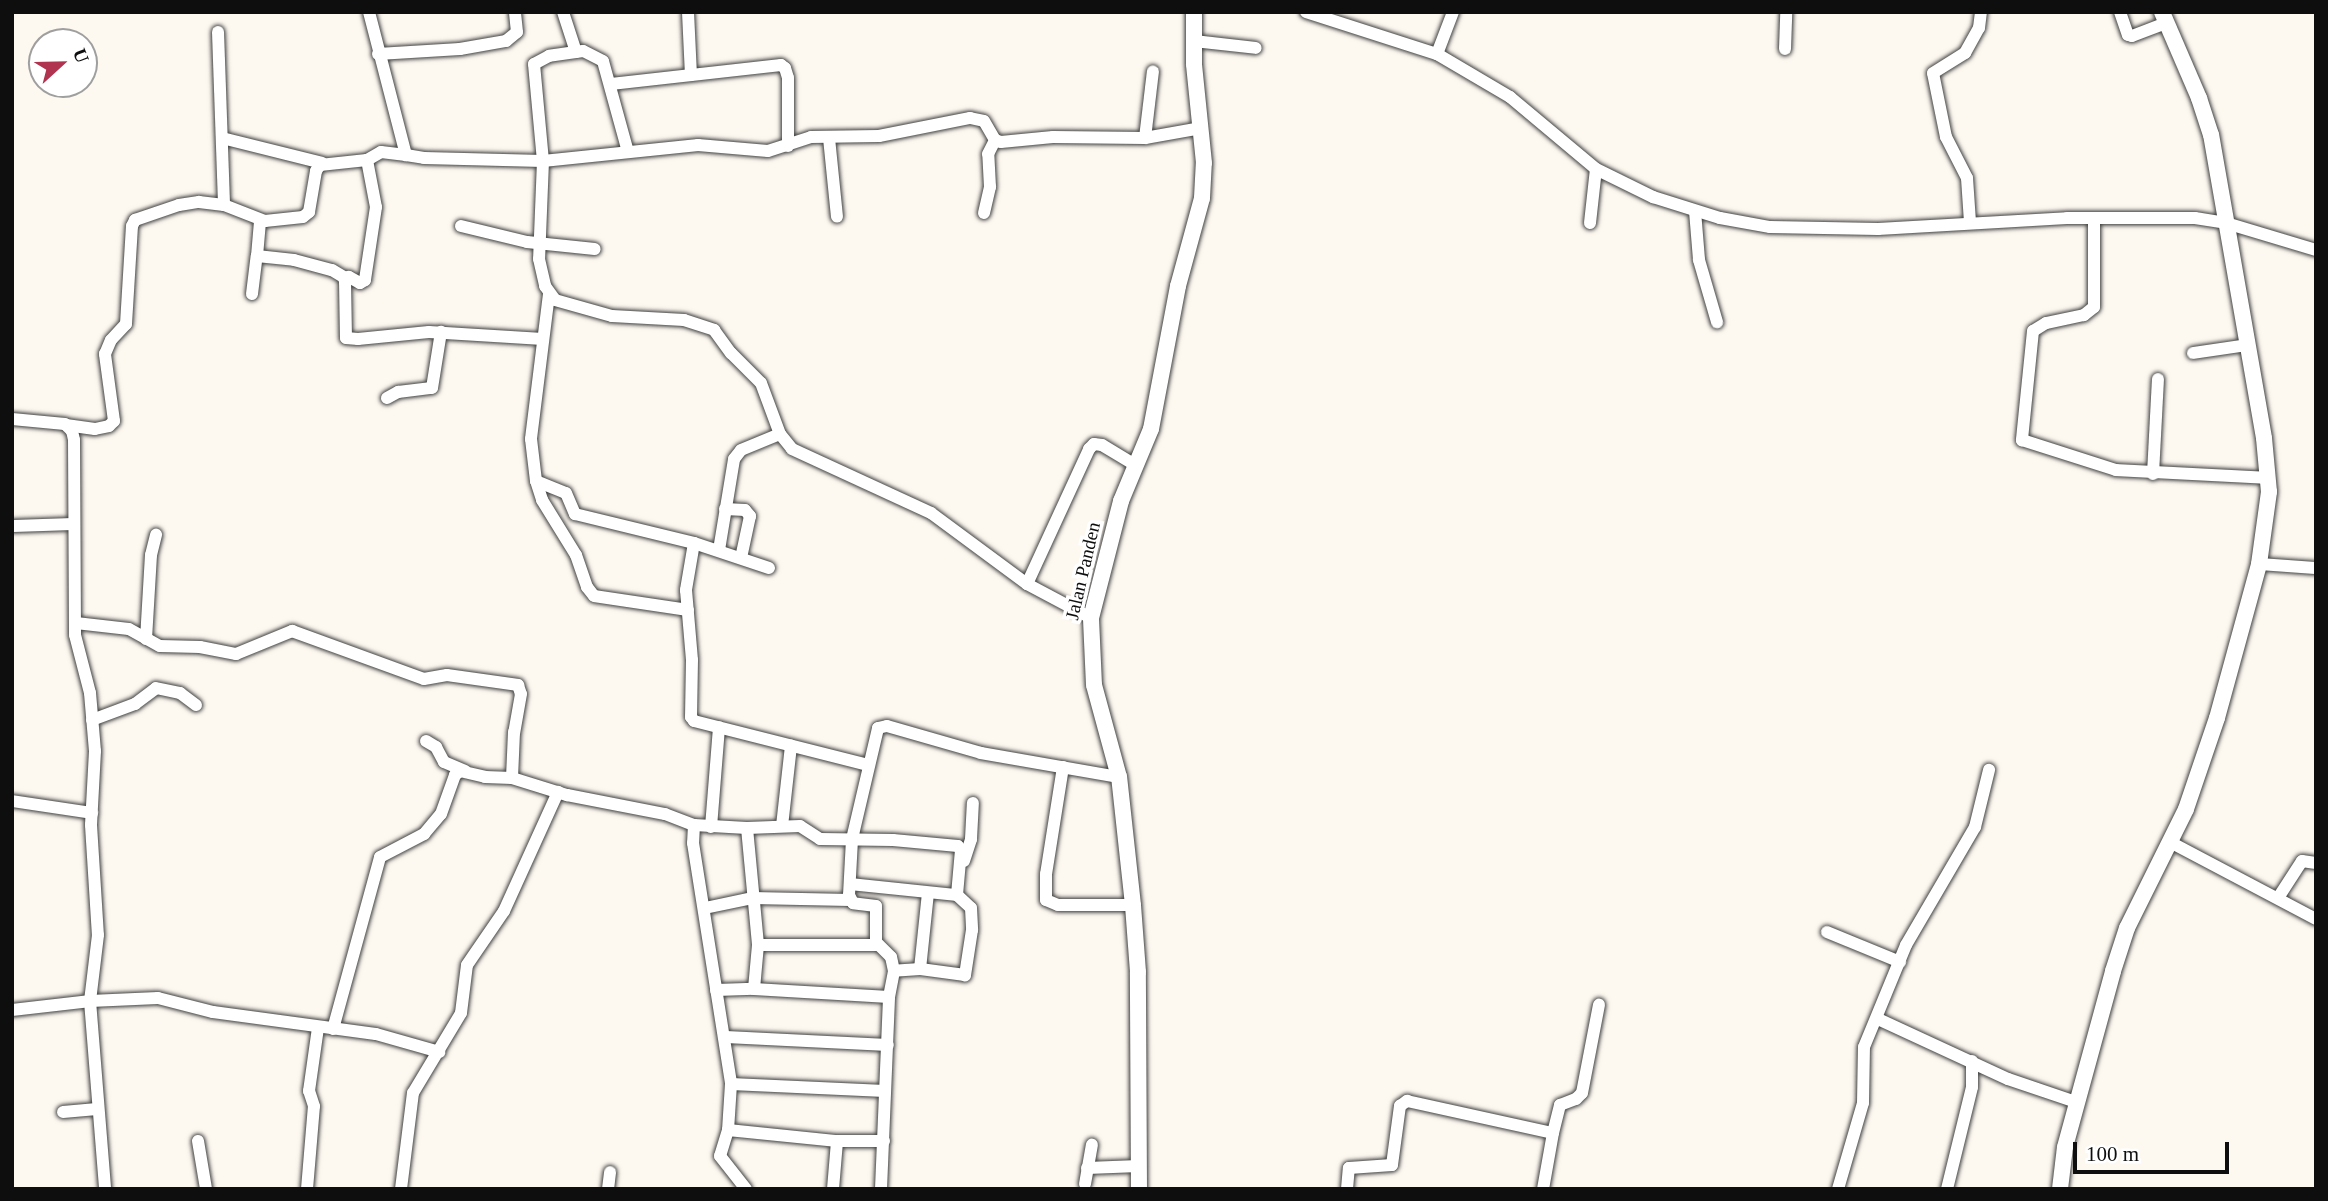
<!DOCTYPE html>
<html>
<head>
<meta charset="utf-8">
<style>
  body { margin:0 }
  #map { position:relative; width:2328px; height:1201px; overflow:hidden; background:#fdf8f0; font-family:Georgia,serif }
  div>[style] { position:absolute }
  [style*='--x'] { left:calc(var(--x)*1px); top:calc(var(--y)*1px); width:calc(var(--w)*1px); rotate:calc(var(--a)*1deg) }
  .roads { filter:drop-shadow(0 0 2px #414141) drop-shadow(0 0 2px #414141) }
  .minor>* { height:12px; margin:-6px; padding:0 6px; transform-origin:6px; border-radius:6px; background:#fff }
  .tertiary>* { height:16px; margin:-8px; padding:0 8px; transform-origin:8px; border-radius:8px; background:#fff }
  span { translate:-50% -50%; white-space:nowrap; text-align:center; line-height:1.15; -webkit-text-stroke:7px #fff; paint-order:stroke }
  .street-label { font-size:19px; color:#0e0e0e }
  .frame { position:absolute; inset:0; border:14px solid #0e0e0e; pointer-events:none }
  .north { position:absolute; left:28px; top:28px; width:70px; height:70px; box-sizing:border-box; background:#fff; border:2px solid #9f9f9f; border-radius:50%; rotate:68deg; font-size:19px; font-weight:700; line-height:28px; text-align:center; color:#0e0e0e }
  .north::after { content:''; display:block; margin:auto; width:24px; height:32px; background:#b0334f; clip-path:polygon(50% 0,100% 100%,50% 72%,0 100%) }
  .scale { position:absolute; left:2073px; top:1142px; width:156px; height:32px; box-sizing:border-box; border:4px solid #0e0e0e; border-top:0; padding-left:9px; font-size:21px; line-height:24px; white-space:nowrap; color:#0e0e0e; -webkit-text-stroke:5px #fff; paint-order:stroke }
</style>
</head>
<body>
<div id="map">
  <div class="roads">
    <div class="minor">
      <div style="--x:369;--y:12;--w:148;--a:75.5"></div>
      <div style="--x:406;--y:155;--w:18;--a:9"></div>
      <div style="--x:424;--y:158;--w:119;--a:1.4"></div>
      <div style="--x:543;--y:161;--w:156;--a:-5.9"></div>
      <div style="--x:698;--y:145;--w:70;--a:4.9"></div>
      <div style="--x:768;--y:151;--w:45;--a:-18"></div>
      <div style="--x:811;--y:137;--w:68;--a:-0.8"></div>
      <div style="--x:879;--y:136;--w:93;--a:-11.2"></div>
      <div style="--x:970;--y:118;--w:14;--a:12"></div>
      <div style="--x:984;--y:121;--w:22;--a:60"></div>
      <div style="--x:995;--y:140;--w:6;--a:18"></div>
      <div style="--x:1001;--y:142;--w:52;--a:-5.5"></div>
      <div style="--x:1053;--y:137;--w:92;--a:0.6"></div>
      <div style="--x:1145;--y:138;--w:57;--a:-10.1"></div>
      <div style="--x:563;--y:12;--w:42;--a:72"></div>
      <div style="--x:688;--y:12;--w:63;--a:87.3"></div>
      <div style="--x:1306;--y:12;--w:138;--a:17.8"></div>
      <div style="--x:1437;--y:54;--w:85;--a:30.5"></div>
      <div style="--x:1510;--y:97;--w:112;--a:39.9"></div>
      <div style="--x:1596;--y:169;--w:64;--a:26.2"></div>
      <div style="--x:1653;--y:197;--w:70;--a:17.4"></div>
      <div style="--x:1720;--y:218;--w:51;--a:10.2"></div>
      <div style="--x:1770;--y:227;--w:108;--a:1.1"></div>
      <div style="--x:1878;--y:229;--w:189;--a:-3.3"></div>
      <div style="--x:2067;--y:218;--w:128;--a:0"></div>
      <div style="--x:2195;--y:218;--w:31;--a:9"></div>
      <div style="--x:2226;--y:223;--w:94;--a:16.7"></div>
      <div style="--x:2120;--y:12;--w:24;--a:71"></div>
      <div style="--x:2128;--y:35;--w:4;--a:14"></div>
      <div style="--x:2132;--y:36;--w:36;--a:-21"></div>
      <div style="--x:218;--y:32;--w:173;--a:88"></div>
      <div style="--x:1194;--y:41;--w:62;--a:6.4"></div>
      <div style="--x:1785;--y:49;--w:37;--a:-88"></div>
      <div style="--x:378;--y:54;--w:82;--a:-3.5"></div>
      <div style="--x:460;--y:49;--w:47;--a:-9.9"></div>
      <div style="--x:506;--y:41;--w:14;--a:-39"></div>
      <div style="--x:517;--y:32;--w:20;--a:-96"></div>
      <div style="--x:1437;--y:54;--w:45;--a:-69.1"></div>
      <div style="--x:611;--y:84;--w:171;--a:-6.4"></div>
      <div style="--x:781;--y:65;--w:5;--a:37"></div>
      <div style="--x:785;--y:68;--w:10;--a:73"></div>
      <div style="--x:788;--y:78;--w:68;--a:90"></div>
      <div style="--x:222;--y:138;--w:103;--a:14"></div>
      <div style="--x:829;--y:138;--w:79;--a:84.2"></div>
      <div style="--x:1145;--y:138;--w:67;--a:-83.2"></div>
      <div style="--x:628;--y:152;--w:94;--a:-105.4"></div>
      <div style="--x:603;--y:61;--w:22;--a:-153"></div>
      <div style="--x:583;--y:51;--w:34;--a:172"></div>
      <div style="--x:549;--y:56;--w:17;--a:152"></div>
      <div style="--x:534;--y:64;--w:97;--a:84.7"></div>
      <div style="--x:543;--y:161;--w:98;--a:92.3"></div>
      <div style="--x:539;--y:259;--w:28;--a:77"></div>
      <div style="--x:545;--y:286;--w:17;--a:54"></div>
      <div style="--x:555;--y:300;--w:59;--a:15.7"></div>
      <div style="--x:612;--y:316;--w:72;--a:3.2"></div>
      <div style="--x:684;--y:320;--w:32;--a:18"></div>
      <div style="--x:714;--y:330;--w:29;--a:54"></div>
      <div style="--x:731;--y:353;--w:42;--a:45"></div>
      <div style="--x:761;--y:383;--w:54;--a:69.6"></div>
      <div style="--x:780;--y:434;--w:19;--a:51"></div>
      <div style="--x:792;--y:449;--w:153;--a:24.7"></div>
      <div style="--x:931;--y:513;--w:119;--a:36.5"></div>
      <div style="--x:1027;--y:584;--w:72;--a:28"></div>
      <div style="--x:406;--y:155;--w:25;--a:-173"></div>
      <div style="--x:381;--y:152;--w:16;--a:150"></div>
      <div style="--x:367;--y:160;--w:48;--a:79.2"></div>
      <div style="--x:376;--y:207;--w:74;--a:98.6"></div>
      <div style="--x:365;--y:280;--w:6;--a:149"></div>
      <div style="--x:360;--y:283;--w:13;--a:-151"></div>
      <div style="--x:349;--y:277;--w:6;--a:135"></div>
      <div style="--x:345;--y:281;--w:57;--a:89"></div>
      <div style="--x:346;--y:338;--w:12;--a:5"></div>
      <div style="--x:358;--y:339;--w:71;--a:-5.6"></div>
      <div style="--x:429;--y:332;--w:114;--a:3.5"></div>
      <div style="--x:1695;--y:211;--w:49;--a:85.3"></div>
      <div style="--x:1699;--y:260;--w:65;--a:73.8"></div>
      <div style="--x:984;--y:213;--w:27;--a:-77"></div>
      <div style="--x:990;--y:187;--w:33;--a:-93"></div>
      <div style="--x:988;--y:154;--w:16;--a:-63"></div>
      <div style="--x:2094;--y:218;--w:89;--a:90"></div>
      <div style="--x:2094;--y:307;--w:13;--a:141"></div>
      <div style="--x:2084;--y:315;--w:39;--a:168"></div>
      <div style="--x:2046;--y:323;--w:15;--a:148"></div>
      <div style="--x:2033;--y:331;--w:110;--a:95.8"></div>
      <div style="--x:2022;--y:440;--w:99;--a:17.7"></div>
      <div style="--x:2116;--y:470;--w:153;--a:3"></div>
      <div style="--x:1970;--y:222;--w:44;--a:-93.9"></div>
      <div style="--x:1967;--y:178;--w:46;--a:-117.1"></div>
      <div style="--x:1946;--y:137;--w:65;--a:-101.5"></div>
      <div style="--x:1933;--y:73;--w:38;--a:-32"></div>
      <div style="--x:1965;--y:53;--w:29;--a:-61"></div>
      <div style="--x:1979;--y:28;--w:16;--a:-83"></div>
      <div style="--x:1590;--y:223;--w:54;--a:-83.7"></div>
      <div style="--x:461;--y:226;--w:68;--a:13.6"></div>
      <div style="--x:527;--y:242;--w:68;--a:5.9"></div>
      <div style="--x:257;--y:256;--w:36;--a:-85"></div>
      <div style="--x:252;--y:294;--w:38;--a:-83"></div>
      <div style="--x:257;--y:256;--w:37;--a:6"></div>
      <div style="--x:294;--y:260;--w:39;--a:15"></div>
      <div style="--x:332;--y:270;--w:17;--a:31"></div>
      <div style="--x:549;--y:294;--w:146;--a:97.1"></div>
      <div style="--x:531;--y:439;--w:42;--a:83.2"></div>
      <div style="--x:536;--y:481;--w:32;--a:22"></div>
      <div style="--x:566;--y:493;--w:23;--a:67"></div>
      <div style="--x:575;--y:514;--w:122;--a:13.7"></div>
      <div style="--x:694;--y:543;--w:79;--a:18.4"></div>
      <div style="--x:2193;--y:353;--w:55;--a:-8.4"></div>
      <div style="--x:387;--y:398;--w:13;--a:-29"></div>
      <div style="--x:398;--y:392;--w:34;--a:-7"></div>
      <div style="--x:432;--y:388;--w:57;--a:-80.9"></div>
      <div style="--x:12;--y:419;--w:53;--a:5.4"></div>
      <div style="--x:65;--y:424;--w:10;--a:45"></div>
      <div style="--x:72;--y:431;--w:9;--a:77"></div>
      <div style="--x:74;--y:440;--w:195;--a:89.7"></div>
      <div style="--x:75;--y:635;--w:60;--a:75.5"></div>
      <div style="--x:90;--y:693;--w:58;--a:85.1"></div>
      <div style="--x:95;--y:751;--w:74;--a:93.1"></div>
      <div style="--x:91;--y:825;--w:110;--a:86.4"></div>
      <div style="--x:98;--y:935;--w:66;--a:96.9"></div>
      <div style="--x:90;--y:1001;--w:189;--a:85.4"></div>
      <div style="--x:66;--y:425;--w:29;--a:8"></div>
      <div style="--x:95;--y:429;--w:14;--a:-12"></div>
      <div style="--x:109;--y:426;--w:7;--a:-45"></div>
      <div style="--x:114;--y:421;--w:68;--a:-97.7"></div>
      <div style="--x:105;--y:354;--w:15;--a:-67"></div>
      <div style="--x:111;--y:340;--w:22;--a:-47"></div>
      <div style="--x:126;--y:324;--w:98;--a:-86.5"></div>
      <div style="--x:132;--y:226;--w:7;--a:-63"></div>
      <div style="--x:135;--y:220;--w:46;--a:-18.8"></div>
      <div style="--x:179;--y:205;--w:20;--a:-9"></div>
      <div style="--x:199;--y:202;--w:25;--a:7"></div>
      <div style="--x:224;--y:205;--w:44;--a:21.3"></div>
      <div style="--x:265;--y:221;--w:38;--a:-6"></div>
      <div style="--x:303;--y:217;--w:8;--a:-40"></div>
      <div style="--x:309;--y:212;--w:42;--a:-80.3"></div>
      <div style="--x:316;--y:171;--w:7;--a:-56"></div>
      <div style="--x:320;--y:165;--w:47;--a:-6.1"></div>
      <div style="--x:2153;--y:474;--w:95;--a:-87"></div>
      <div style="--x:536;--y:481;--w:20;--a:72"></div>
      <div style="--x:542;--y:500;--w:65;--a:58.3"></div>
      <div style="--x:576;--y:555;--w:34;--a:71"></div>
      <div style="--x:587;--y:587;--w:11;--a:52"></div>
      <div style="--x:594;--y:596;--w:95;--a:8.5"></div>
      <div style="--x:725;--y:509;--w:20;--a:3"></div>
      <div style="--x:745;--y:510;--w:8;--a:50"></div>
      <div style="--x:750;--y:516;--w:43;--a:102.1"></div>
      <div style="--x:12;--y:526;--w:62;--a:-1.8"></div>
      <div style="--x:694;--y:543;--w:48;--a:99.7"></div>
      <div style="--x:686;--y:590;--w:70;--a:85.1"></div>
      <div style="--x:692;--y:660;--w:57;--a:91"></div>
      <div style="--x:691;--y:717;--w:5;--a:53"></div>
      <div style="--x:694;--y:721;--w:179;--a:14.2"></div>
      <div style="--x:719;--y:550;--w:92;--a:-80.6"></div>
      <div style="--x:734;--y:459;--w:11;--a:-52"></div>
      <div style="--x:741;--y:450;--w:42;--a:-22.3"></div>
      <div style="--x:2259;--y:564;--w:57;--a:4"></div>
      <div style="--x:1027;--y:584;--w:149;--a:-65.3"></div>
      <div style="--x:1089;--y:449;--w:7;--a:-45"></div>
      <div style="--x:1094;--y:444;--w:8;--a:7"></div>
      <div style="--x:1102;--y:445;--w:37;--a:31"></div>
      <div style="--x:76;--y:623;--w:53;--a:6.5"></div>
      <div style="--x:129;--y:629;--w:35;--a:29"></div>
      <div style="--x:160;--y:646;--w:40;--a:1.4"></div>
      <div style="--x:200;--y:647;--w:37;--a:11"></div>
      <div style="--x:236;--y:654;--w:61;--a:-22.3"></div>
      <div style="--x:292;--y:631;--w:140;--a:20"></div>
      <div style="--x:424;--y:679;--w:23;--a:-10"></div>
      <div style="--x:447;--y:675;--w:72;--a:8"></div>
      <div style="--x:518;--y:685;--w:9;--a:72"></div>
      <div style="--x:521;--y:694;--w:39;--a:100"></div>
      <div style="--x:514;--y:732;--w:46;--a:92.5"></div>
      <div style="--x:146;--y:639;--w:84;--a:-86.6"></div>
      <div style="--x:151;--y:555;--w:21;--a:-76"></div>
      <div style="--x:92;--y:720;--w:46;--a:-20.4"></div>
      <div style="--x:135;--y:704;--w:26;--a:-37"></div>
      <div style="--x:156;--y:688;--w:25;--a:12"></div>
      <div style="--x:180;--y:693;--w:20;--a:37"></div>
      <div style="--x:426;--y:741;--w:12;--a:31"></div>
      <div style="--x:436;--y:747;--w:17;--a:62"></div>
      <div style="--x:444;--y:762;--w:23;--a:23"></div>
      <div style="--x:1063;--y:767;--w:108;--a:99"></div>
      <div style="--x:1046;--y:874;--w:26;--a:90"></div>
      <div style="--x:1046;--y:900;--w:13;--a:23"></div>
      <div style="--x:1058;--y:905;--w:75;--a:0"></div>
      <div style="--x:12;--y:801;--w:81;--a:8.5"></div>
      <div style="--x:694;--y:825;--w:18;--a:93"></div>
      <div style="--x:693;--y:843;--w:244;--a:81"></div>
      <div style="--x:731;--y:1084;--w:46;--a:93.7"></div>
      <div style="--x:728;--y:1130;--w:27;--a:107"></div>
      <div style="--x:720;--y:1156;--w:42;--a:51.8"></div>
      <div style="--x:782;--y:826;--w:81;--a:-83.6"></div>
      <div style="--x:711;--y:827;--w:100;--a:-85.4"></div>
      <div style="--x:747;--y:828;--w:118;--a:84.6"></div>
      <div style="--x:758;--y:945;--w:44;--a:95.2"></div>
      <div style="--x:2170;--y:842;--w:165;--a:27.8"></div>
      <div style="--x:964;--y:861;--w:23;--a:-72"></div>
      <div style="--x:971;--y:839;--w:36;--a:-87"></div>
      <div style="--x:850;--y:884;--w:108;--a:5.9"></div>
      <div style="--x:957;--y:895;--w:19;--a:43"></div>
      <div style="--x:971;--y:908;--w:22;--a:87"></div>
      <div style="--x:972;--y:930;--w:46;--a:98.8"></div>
      <div style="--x:965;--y:975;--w:45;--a:-172.4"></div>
      <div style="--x:920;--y:969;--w:26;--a:176"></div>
      <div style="--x:2278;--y:898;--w:44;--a:-57"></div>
      <div style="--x:2302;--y:861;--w:14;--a:8"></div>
      <div style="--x:705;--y:908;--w:48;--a:-12"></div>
      <div style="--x:752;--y:898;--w:98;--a:1.2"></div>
      <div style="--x:1827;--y:932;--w:79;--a:22.3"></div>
      <div style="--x:758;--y:945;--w:120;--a:0"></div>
      <div style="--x:920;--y:969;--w:76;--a:-84"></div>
      <div style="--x:716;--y:990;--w:38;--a:-2"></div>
      <div style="--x:754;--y:989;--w:135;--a:3.4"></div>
      <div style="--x:12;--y:1010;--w:79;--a:-6.6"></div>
      <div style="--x:90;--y:1001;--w:68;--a:-2.5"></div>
      <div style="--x:158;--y:998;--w:57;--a:14.3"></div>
      <div style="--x:213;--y:1012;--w:164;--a:7.7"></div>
      <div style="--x:376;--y:1034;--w:66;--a:15.9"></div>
      <div style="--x:1878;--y:1019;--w:143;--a:24.8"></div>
      <div style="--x:2008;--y:1079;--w:72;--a:18.7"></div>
      <div style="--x:333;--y:1029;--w:178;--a:-74.7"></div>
      <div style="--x:380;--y:857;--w:50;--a:-27.6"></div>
      <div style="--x:424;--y:834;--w:26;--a:-50"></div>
      <div style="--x:441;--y:814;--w:41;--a:-70.3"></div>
      <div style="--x:455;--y:775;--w:6;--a:-39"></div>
      <div style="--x:460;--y:771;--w:26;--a:13"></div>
      <div style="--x:485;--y:777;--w:27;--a:2"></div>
      <div style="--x:512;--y:778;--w:58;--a:17.2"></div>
      <div style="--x:567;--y:795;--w:100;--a:11"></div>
      <div style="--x:665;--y:814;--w:31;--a:21"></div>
      <div style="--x:694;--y:825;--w:53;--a:3.2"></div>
      <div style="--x:747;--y:828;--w:53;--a:-2.2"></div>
      <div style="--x:800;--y:826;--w:24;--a:33"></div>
      <div style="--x:820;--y:839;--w:73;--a:0.8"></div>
      <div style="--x:893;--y:840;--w:65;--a:5.3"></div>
      <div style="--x:958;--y:846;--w:5;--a:53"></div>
      <div style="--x:961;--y:850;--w:45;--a:95.1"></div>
      <div style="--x:726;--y:1037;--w:162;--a:2.8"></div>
      <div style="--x:731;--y:1084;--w:154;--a:2.6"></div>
      <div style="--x:63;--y:1112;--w:34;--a:-5"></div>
      <div style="--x:728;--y:1130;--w:110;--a:5.8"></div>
      <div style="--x:837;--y:1141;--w:47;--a:0"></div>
      <div style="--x:1553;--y:1133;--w:29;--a:-76"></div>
      <div style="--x:1560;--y:1105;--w:17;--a:-21"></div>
      <div style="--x:1576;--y:1099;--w:8;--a:-45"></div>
      <div style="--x:1582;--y:1093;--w:90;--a:-79.1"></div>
      <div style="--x:198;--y:1141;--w:49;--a:80.5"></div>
      <div style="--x:1087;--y:1168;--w:52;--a:-2.2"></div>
      <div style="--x:1085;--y:1184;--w:40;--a:-80"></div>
      <div style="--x:307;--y:1189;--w:83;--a:-85.2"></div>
      <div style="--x:314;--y:1106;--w:16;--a:-108"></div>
      <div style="--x:309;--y:1091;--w:64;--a:-81.9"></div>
      <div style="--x:401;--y:1189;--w:97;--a:-82.9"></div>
      <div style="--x:413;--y:1093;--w:93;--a:-59"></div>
      <div style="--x:461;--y:1013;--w:48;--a:-82.9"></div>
      <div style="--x:467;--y:965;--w:65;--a:-55.6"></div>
      <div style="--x:504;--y:911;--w:131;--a:-65.6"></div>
      <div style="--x:608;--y:1189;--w:17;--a:-83"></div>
      <div style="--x:833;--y:1189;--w:48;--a:-85.2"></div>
      <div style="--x:881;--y:1189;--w:192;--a:-87.6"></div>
      <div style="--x:889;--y:997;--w:26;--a:-79"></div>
      <div style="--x:894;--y:971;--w:14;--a:-102"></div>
      <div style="--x:891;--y:957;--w:21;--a:-135"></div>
      <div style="--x:876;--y:942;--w:36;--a:-90"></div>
      <div style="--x:876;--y:906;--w:23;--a:-173"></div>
      <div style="--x:853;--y:903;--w:9;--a:-117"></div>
      <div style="--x:849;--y:895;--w:56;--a:-86.9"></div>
      <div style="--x:852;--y:839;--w:114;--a:-76.8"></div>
      <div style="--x:878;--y:728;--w:9;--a:-13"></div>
      <div style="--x:887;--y:726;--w:98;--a:16"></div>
      <div style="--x:981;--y:753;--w:140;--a:9.9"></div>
      <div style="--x:1347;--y:1189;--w:21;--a:-85"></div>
      <div style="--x:1349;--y:1168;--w:43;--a:-4"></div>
      <div style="--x:1392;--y:1165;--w:60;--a:-82.3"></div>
      <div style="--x:1400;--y:1106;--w:9;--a:-36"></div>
      <div style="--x:1407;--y:1101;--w:149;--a:12.4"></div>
      <div style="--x:1553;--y:1133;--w:57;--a:100.1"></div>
      <div style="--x:1838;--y:1189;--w:90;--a:-73.8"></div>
      <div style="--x:1863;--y:1103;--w:56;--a:-89"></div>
      <div style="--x:1864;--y:1047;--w:110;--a:-67.6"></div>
      <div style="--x:1906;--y:945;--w:137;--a:-59.7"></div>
      <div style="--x:1975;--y:827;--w:59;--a:-76.2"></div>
      <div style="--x:1947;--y:1189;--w:105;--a:-76.2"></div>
      <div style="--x:1972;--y:1087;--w:26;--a:-90"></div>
    </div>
    <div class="tertiary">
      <div style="--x:1139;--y:1189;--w:217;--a:-90.3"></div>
      <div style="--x:1138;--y:972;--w:67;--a:-94.3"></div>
      <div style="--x:1133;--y:905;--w:129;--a:-96.2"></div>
      <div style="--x:1119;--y:777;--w:95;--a:-105.2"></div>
      <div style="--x:1094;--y:685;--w:67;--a:-92.6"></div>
      <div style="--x:1091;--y:618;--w:121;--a:-75.6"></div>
      <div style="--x:1121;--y:501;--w:78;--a:-67.4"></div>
      <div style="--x:1151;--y:429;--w:146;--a:-79.3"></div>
      <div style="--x:1178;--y:286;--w:91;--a:-74.7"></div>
      <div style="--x:1202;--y:198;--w:35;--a:-87"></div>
      <div style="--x:1204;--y:163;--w:100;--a:-95.8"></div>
      <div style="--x:1194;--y:64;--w:52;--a:-90"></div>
      <div style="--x:2060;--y:1189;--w:42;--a:-83.2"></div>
      <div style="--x:2065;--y:1147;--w:182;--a:-74.7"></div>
      <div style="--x:2113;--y:971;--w:45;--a:-72"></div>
      <div style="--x:2127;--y:928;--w:133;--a:-63.6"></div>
      <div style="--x:2186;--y:809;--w:96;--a:-71.2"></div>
      <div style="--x:2217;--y:718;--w:160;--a:-74.7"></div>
      <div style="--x:2259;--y:564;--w:73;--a:-82.1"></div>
      <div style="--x:2269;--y:492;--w:54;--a:-95.3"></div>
      <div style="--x:2264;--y:438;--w:308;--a:-99.9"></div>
      <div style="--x:2211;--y:135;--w:39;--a:-108"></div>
      <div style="--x:2199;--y:98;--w:94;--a:-113.3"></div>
    </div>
  </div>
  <div class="street-label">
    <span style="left:1083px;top:571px;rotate:-77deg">Jalan Panden</span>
  </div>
  <div class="frame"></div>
  <div class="north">U</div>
  <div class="scale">100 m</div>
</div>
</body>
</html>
